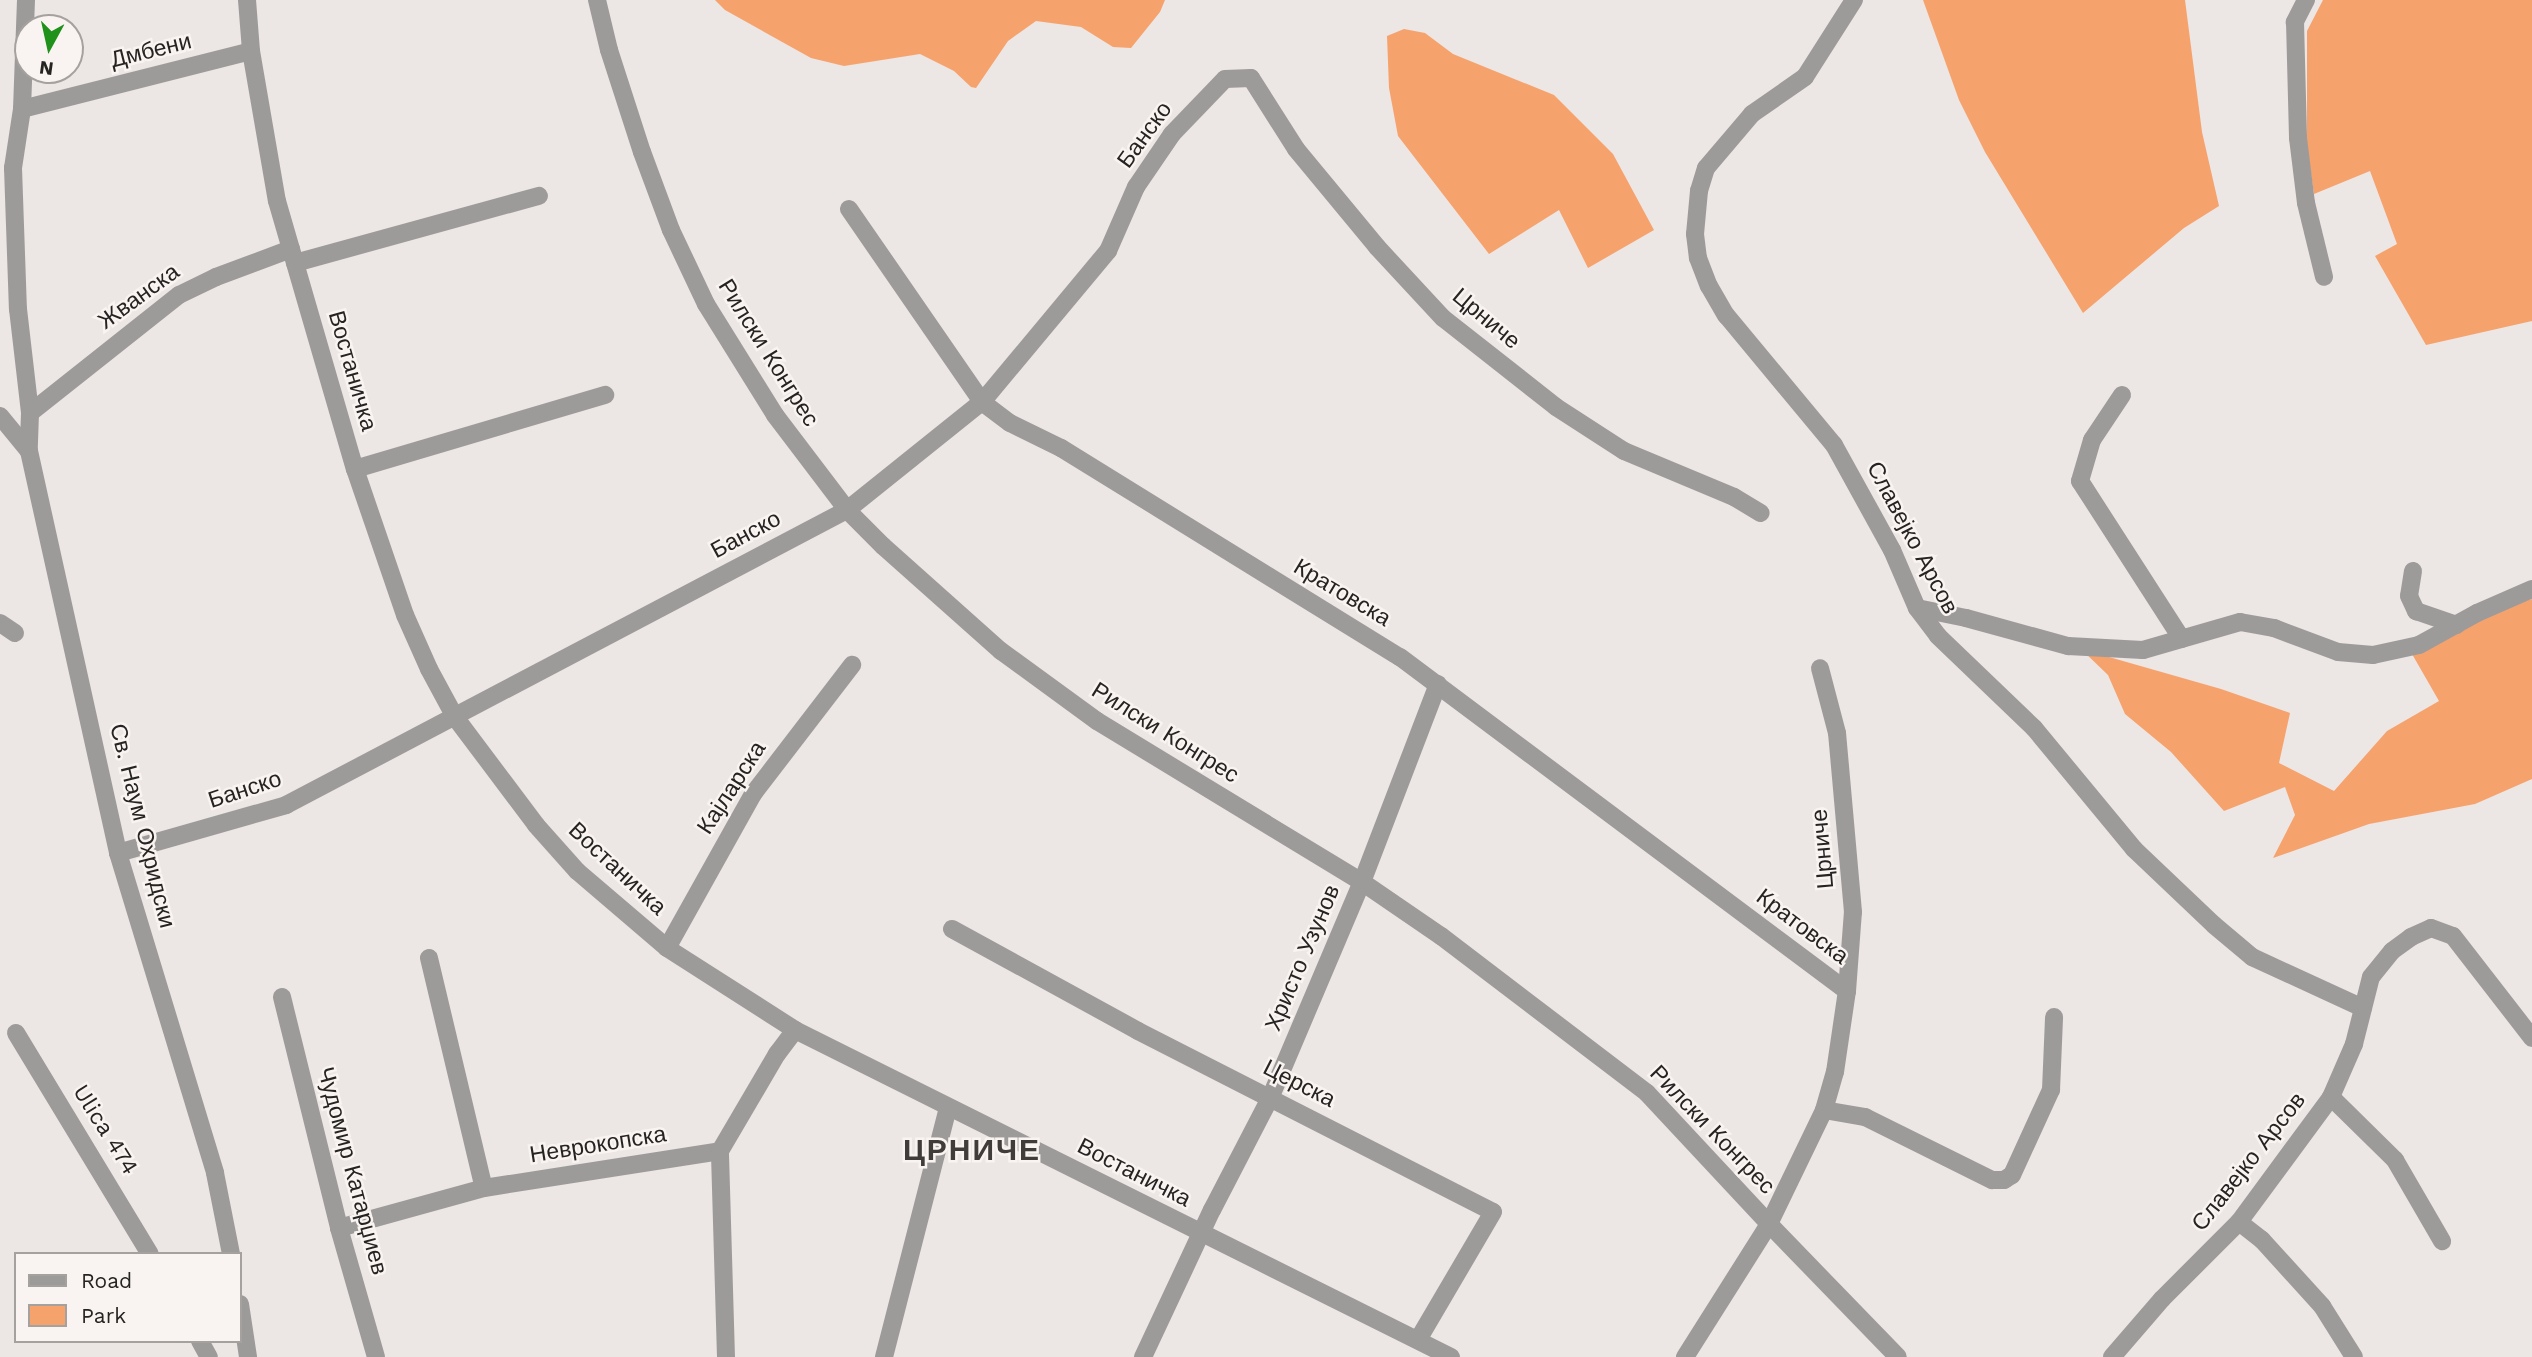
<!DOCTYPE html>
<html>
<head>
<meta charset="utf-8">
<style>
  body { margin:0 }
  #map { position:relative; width:2532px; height:1357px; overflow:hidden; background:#ece6e4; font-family:"Work Sans",sans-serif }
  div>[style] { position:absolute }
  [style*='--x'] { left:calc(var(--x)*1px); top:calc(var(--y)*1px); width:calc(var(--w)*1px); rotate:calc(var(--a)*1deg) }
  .green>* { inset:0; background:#f6a26d }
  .minor>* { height:18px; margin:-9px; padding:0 9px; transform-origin:9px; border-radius:9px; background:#9d9b9a }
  span { translate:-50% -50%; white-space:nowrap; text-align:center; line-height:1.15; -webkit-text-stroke:5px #f9f4f1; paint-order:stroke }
  .street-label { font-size:23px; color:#262423 }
  .district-label { font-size:30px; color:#403c3a; font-weight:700; letter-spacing:2px }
  .legend { position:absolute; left:14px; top:1252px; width:228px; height:91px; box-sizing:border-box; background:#f9f4f1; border:2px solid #a5a19f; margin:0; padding:9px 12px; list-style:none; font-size:21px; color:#262423 }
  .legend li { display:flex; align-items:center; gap:14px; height:35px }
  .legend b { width:35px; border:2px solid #a5a19f }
  .north { position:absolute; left:14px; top:14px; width:70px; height:70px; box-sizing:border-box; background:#f9f4f1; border:2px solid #a5a19f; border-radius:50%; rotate:188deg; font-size:19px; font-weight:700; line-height:28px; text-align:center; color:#262423 }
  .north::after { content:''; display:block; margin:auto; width:24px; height:32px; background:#20911a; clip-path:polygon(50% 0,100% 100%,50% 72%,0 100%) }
</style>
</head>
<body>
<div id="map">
  <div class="green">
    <div style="clip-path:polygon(715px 0,1165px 0,1160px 12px,1131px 48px,1113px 47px,1081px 27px,1036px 21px,1008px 41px,976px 88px,971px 87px,954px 71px,920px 54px,844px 66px,811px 58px,725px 10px)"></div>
    <div style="clip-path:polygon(1923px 0,2185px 0,2202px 132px,2219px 206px,2184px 228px,2083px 313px,1985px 152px,1959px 100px)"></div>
    <div style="clip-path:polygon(2323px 0,2532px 0,2532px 321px,2426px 345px,2375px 256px,2397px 244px,2370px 171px,2314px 194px,2307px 146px,2307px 31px)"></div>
    <div style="clip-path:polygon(1404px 29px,1425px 33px,1453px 54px,1554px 95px,1613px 154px,1654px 230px,1588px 268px,1559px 210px,1489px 254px,1398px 136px,1389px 88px,1387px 36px)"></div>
    <div style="clip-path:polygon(2532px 599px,2532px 779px,2475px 804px,2369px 824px,2273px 858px,2295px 815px,2285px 787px,2224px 811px,2171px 752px,2125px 714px,2108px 675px,2081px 649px,2221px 689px,2290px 713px,2279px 763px,2334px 791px,2387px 731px,2439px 701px,2412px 654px,2485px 612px)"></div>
  </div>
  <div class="minor">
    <div style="--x:26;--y:0;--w:109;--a:92.1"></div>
    <div style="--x:22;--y:109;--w:60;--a:98.7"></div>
    <div style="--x:13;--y:168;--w:141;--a:88"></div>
    <div style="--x:18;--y:309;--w:105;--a:83.4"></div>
    <div style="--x:30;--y:413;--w:38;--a:92"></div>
    <div style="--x:247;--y:0;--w:51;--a:85.5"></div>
    <div style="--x:251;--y:51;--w:152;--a:80.2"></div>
    <div style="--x:277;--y:201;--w:279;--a:73.8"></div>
    <div style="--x:355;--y:469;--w:154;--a:71.1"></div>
    <div style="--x:405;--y:615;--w:59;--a:66"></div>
    <div style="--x:429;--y:669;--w:55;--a:61.6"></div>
    <div style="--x:455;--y:717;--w:135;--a:53.1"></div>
    <div style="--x:536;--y:825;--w:62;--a:48.3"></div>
    <div style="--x:577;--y:871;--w:118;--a:40.5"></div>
    <div style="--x:667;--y:948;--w:152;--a:32.6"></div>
    <div style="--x:795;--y:1030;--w:733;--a:26.5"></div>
    <div style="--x:597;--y:0;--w:51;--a:76.5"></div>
    <div style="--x:609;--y:50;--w:107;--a:72.1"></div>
    <div style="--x:642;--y:152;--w:83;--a:69.6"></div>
    <div style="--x:671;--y:230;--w:82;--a:64.7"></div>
    <div style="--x:706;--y:304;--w:131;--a:58.1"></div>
    <div style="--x:775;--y:415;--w:119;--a:52.8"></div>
    <div style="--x:847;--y:510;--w:51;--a:45"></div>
    <div style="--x:883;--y:546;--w:158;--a:41.7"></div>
    <div style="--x:1001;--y:651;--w:119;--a:36.1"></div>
    <div style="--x:1097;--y:721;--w:310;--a:31.3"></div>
    <div style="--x:1362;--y:882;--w:96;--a:34.4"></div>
    <div style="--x:1441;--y:936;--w:259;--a:37.3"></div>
    <div style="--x:1647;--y:1093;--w:179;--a:47"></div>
    <div style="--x:1769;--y:1224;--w:185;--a:45.9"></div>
    <div style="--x:1854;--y:0;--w:91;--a:122.5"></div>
    <div style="--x:1805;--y:77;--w:65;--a:145.1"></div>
    <div style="--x:1752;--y:114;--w:71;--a:130.4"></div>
    <div style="--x:1706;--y:168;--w:24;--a:107"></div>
    <div style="--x:1699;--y:191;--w:43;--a:95.3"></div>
    <div style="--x:1695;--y:234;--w:24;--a:83"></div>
    <div style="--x:1698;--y:258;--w:30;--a:69"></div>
    <div style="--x:1709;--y:286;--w:34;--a:60"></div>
    <div style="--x:1726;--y:315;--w:169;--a:50.3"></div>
    <div style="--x:1834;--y:445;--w:120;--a:61.1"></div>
    <div style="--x:1892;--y:550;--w:63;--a:66.7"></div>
    <div style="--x:1917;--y:608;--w:35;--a:53"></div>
    <div style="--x:1938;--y:636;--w:133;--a:43.8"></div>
    <div style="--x:2034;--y:728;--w:157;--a:50.4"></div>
    <div style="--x:2134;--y:849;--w:110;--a:43.5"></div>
    <div style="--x:2214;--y:925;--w:50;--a:40.1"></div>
    <div style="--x:2252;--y:957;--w:122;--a:24.7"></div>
    <div style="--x:2306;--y:0;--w:25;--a:117"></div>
    <div style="--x:2295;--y:22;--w:116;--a:88.5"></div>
    <div style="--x:2298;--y:138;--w:65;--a:83"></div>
    <div style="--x:2306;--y:203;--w:76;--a:76.3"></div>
    <div style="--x:22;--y:109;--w:236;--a:-14.2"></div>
    <div style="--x:849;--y:209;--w:234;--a:55.4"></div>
    <div style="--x:982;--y:402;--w:35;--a:37"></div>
    <div style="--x:1010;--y:423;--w:57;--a:26.1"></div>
    <div style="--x:1061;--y:448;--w:398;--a:31.7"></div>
    <div style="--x:1400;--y:657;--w:558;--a:36.77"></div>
    <div style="--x:295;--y:263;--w:253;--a:-15.4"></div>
    <div style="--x:2122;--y:395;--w:54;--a:123.7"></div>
    <div style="--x:2092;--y:440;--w:43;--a:106.3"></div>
    <div style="--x:2080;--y:481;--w:188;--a:57.2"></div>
    <div style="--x:30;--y:413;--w:190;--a:-38.4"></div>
    <div style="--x:179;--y:295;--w:41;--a:-25.9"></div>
    <div style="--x:216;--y:277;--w:80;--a:-20.5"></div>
    <div style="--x:0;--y:416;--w:45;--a:50.4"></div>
    <div style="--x:29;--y:451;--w:412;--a:77.5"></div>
    <div style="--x:118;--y:853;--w:334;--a:73.1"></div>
    <div style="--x:215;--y:1173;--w:83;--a:78.8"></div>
    <div style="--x:355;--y:469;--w:261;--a:-16.5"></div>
    <div style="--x:2413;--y:571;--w:25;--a:99"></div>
    <div style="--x:2409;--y:596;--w:17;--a:65"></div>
    <div style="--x:2416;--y:611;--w:43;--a:18.9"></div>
    <div style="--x:1917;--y:608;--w:50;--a:11.5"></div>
    <div style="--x:1966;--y:618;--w:106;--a:15.4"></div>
    <div style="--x:2068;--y:646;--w:75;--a:3.1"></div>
    <div style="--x:2143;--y:650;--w:101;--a:-16.1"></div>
    <div style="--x:2240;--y:622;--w:35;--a:10"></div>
    <div style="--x:2274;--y:628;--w:68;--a:20.6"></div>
    <div style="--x:2338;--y:652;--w:35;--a:5"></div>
    <div style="--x:2373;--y:655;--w:47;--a:-12.3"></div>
    <div style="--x:2419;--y:645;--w:66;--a:-28.9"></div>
    <div style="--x:2477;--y:613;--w:60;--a:-23.6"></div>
    <div style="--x:0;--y:623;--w:18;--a:34"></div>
    <div style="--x:118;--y:853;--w:175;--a:-15.9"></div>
    <div style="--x:286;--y:805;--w:634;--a:-27.74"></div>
    <div style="--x:847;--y:510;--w:173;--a:-38.7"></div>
    <div style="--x:982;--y:402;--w:197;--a:-50.2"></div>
    <div style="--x:1108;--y:251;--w:70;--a:-66.4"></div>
    <div style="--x:1136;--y:187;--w:64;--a:-55.8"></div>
    <div style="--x:1172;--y:134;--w:76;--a:-46.1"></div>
    <div style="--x:1225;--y:79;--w:26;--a:-2"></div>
    <div style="--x:1251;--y:78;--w:84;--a:57.6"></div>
    <div style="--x:1296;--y:149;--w:127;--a:50.4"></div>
    <div style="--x:1377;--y:247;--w:97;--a:47.1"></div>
    <div style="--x:1443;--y:318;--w:144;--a:38.2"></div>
    <div style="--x:1556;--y:407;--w:81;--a:32.9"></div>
    <div style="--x:1624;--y:451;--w:119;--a:22.7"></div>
    <div style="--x:1734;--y:497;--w:31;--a:31"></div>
    <div style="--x:952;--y:929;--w:212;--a:28.7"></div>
    <div style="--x:1138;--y:1031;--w:398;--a:27"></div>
    <div style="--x:1493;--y:1212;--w:148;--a:120.4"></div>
    <div style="--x:667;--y:948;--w:176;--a:-60.8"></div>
    <div style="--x:753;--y:794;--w:163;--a:-52.5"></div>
    <div style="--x:429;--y:958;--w:236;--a:76.6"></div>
    <div style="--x:282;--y:997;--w:238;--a:76.1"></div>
    <div style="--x:339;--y:1228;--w:134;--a:74"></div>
    <div style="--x:16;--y:1033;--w:258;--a:58.8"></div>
    <div style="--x:2331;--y:1097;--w:90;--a:44.5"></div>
    <div style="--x:2395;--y:1160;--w:94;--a:59.9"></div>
    <div style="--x:1824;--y:1110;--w:42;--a:9.7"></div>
    <div style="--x:1865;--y:1117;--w:142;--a:26.4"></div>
    <div style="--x:1992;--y:1180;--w:12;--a:0"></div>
    <div style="--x:2004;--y:1180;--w:9;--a:-32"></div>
    <div style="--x:2012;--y:1175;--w:94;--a:-65.4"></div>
    <div style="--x:2051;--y:1090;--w:73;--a:-87.6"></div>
    <div style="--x:2239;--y:1222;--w:29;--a:38"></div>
    <div style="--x:2262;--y:1240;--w:89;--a:47.7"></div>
    <div style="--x:2322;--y:1306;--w:60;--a:57.9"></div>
    <div style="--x:339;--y:1228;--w:150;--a:-15.4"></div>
    <div style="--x:484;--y:1188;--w:239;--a:-8.9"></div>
    <div style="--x:240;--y:1304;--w:54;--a:81.4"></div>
    <div style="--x:200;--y:1341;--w:18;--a:61"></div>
    <div style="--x:726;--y:1357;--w:206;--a:-91.7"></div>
    <div style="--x:720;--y:1151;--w:113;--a:-59.6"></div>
    <div style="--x:777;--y:1054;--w:30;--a:-53"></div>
    <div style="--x:884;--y:1357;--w:258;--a:-75.6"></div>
    <div style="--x:1143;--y:1357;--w:162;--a:-64.9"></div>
    <div style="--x:1212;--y:1210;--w:128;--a:-62.6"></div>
    <div style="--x:1271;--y:1096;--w:233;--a:-67"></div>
    <div style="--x:1362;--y:882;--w:212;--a:-69"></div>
    <div style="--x:1685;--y:1357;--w:157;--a:-57.7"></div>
    <div style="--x:1769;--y:1224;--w:127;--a:-64.2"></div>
    <div style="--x:1824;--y:1110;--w:40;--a:-74"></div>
    <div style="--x:1835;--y:1072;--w:82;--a:-81.6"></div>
    <div style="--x:1847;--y:991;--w:79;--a:-85.7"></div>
    <div style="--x:1853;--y:912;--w:180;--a:-95.1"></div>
    <div style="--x:1837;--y:733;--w:67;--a:-104.7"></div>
    <div style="--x:2112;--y:1357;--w:77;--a:-49.2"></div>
    <div style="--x:2162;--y:1299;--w:109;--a:-45"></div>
    <div style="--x:2239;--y:1222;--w:155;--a:-53.6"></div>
    <div style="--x:2331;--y:1097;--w:58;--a:-66.5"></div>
    <div style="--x:2354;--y:1044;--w:69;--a:-75.8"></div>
    <div style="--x:2371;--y:977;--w:33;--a:-51"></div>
    <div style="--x:2392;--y:951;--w:24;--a:-36"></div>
    <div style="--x:2411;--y:937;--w:22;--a:-24"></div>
    <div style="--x:2431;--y:928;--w:23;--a:20"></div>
    <div style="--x:2453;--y:936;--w:129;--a:52.2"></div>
  </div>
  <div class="street-label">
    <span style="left:151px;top:51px;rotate:-14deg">Дмбени</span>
    <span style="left:1145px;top:135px;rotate:-54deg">Банско</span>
    <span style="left:139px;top:297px;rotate:-36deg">Жванска</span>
    <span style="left:1486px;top:319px;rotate:40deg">Црниче</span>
    <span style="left:768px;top:353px;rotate:58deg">Рилски Конгрес</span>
    <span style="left:352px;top:371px;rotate:74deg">Востаничка</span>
    <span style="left:746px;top:535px;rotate:-28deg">Банско</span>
    <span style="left:1912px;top:538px;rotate:62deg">Славејко Арсов</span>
    <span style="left:1342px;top:593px;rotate:31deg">Кратовска</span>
    <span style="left:1165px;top:733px;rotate:32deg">Рилски Конгрес</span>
    <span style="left:732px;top:788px;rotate:-57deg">Кајларска</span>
    <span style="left:245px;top:790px;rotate:-18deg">Банско</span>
    <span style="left:142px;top:826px;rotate:76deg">Св. Наум Охридски</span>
    <span style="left:1823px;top:849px;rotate:-95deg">Црниче</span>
    <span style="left:617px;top:869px;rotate:43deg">Востаничка</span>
    <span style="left:1802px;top:927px;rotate:37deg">Кратовска</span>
    <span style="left:1303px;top:958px;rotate:-67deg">Христо Узунов</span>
    <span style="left:1299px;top:1084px;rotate:27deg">Церска</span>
    <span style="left:105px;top:1130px;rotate:58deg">Ulica 474</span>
    <span style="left:1712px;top:1130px;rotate:46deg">Рилски Конгрес</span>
    <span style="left:598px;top:1145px;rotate:-9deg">Неврокопска</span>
    <span style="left:2249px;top:1162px;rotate:-52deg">Славејко Арсов</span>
    <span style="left:352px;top:1171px;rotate:75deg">Чудомир Катарџиев</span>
    <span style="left:1134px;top:1173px;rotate:27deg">Востаничка</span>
  </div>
  <div class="district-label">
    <span style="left:972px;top:1150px">ЦРНИЧЕ</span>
  </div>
  <ul class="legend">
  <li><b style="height:9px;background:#9d9b9a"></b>Road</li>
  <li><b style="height:19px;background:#f6a26d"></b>Park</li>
  </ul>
  <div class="north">N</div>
</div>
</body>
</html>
